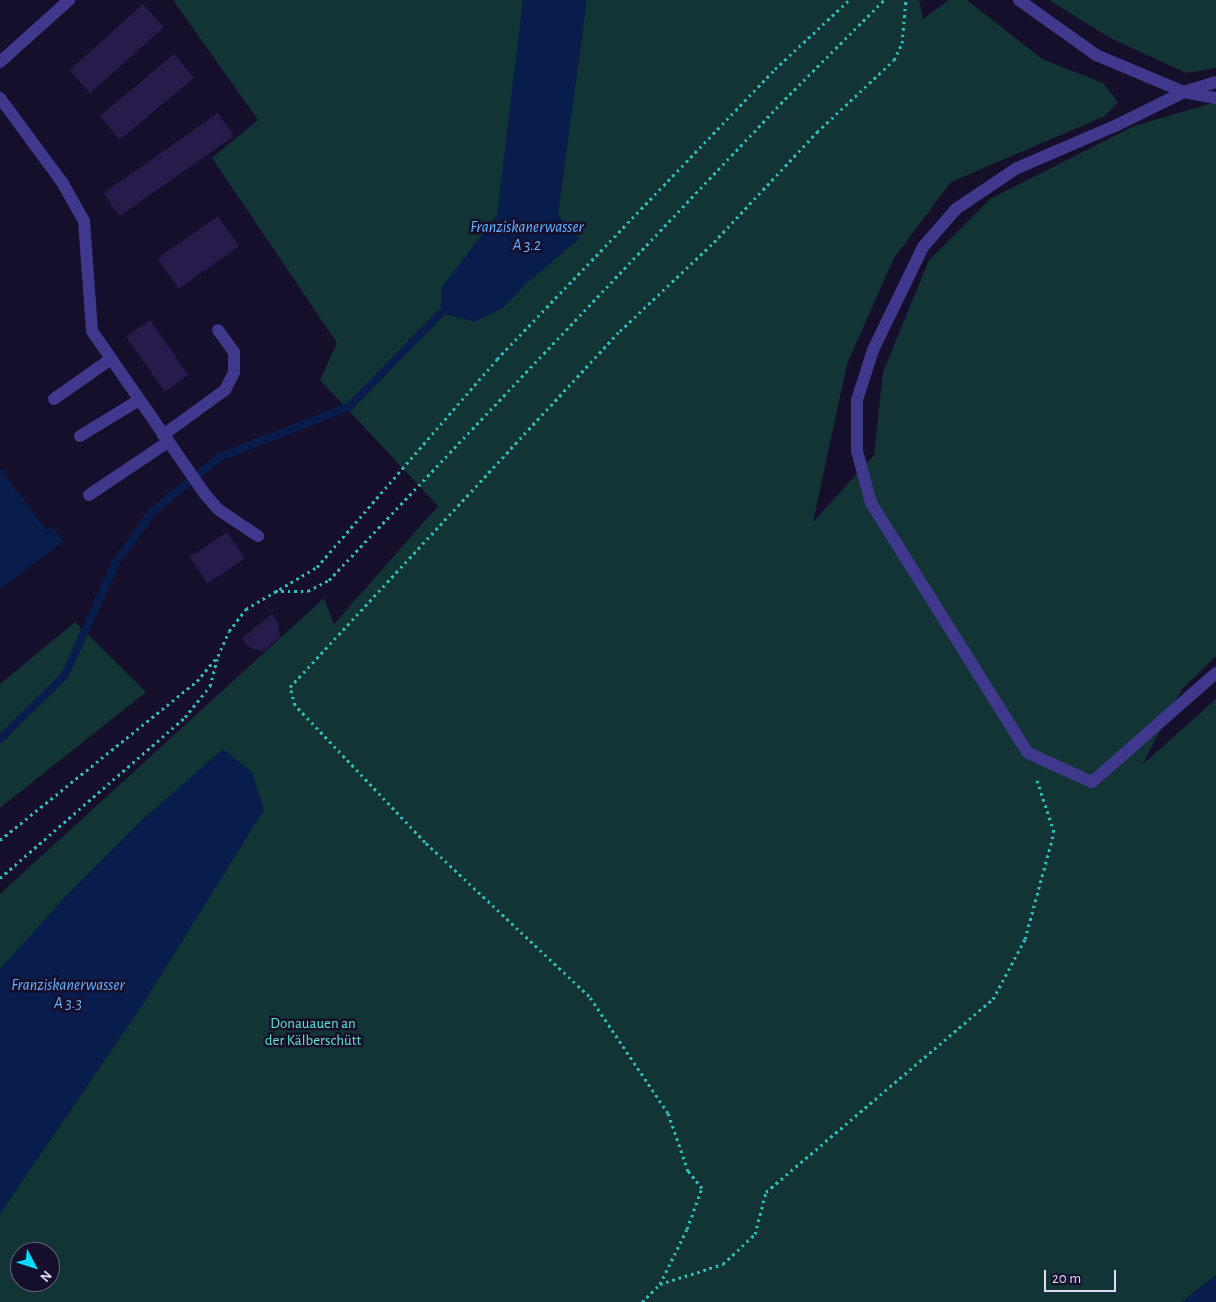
<!DOCTYPE html>
<html>
<head>
<meta charset="utf-8">
<style>
  body { margin:0 }
  #map { position:relative; width:1216px; height:1302px; overflow:hidden; background:#150f2b; font-family:"Alegreya Sans",sans-serif }
  div>[style] { position:absolute }
  [style*='--x'] { left:calc(var(--x)*1px); top:calc(var(--y)*1px); width:calc(var(--w)*1px); rotate:calc(var(--a)*1deg) }
  .green>* { inset:0; background:#123435 }
  .water>* { inset:0; background:#081d4b }
  .stream>* { height:8px; margin:-4px; padding:0 4px; transform-origin:4px; border-radius:4px; background:#081d4b }
  .building>* { inset:0; background:#271b4c; transform-origin:0 0 }
  .path>* { height:3px; margin-top:-1.5px; transform-origin:0; background:repeating-linear-gradient(90deg,#2ac2c0 0 2.5px,transparent 0 6.5px) }
  .lane>* { height:12px; margin:-6px; padding:0 6px; transform-origin:6px; border-radius:6px; background:#40388c }
  .street>* { height:12px; margin:-6px; padding:0 6px; transform-origin:6px; border-radius:6px; background:#40388c }
  span { translate:-50% -50%; white-space:nowrap; text-align:center; line-height:1.15; -webkit-text-stroke:5px #150f2b; paint-order:stroke }
  .park-label { font-size:15px; color:#5ee6ca }
  .water-label { font-size:16px; color:#67b1ff; font-style:italic }
  .north { position:absolute; left:10px; top:1242px; width:50px; height:50px; box-sizing:border-box; background:#150f2b; border:1px solid #666080; border-radius:50%; rotate:130deg; font-size:14px; font-weight:700; line-height:20px; text-align:center; color:#dfd9ff }
  .north::after { content:''; display:block; margin:auto; width:18px; height:22px; background:#05daff; clip-path:polygon(50% 0,100% 100%,50% 72%,0 100%) }
  .scale { position:absolute; left:1044px; top:1270px; width:72px; height:22px; box-sizing:border-box; border:2px solid #dfd9ff; border-top:0; padding-left:6px; font-size:15px; line-height:18px; white-space:nowrap; color:#dfd9ff; -webkit-text-stroke:4px #150f2b; paint-order:stroke }
</style>
</head>
<body>
<div id="map">
  <div class="green">
    <div style="clip-path:polygon(evenodd,173px 0,919px 0,923px 19px,949px 0,967px 0,1042px 59px,1103px 83px,1118px 102px,1105px 116px,951px 182px,894px 258px,847px 364px,813px 522px,874px 455px,883px 372px,929px 260px,990px 199px,1134px 126px,1216px 102px,1216px 656px,1182px 689px,1142px 765px,1216px 699px,1216px 1275px,1182px 1302px,0 1302px,0 894px,324px 598px,334px 624px,438px 506px,320px 380px,337px 343px,212px 158px,258px 120px,173px 0,20px 1252px,50px 1252px,50px 1282px,20px 1282px,20px 1252px)"></div>
    <div style="clip-path:polygon(1049px 0,1216px 0,1216px 68px,1186px 73px,1110px 38px)"></div>
    <div style="clip-path:polygon(75px 622px,146px 692px,0 808px,0 684px)"></div>
  </div>
  <div class="water">
    <div style="clip-path:polygon(523px 0,587px 0,558px 215px,579px 239px,528px 282px,503px 308px,474px 322px,441px 313px,441px 288px,497px 215px)"></div>
    <div style="clip-path:polygon(0 468px,46px 530px,52px 526px,63px 542px,0 589px)"></div>
    <div style="clip-path:polygon(223px 749px,252px 772px,264px 810px,143px 1004px,0 1214px,0 969px,65px 897px,142px 820px)"></div>
    <div style="clip-path:polygon(1216px 1275px,1216px 1302px,1182px 1302px)"></div>
  </div>
  <div class="stream">
    <div style="--x:0;--y:739;--w:91;--a:-44.6"></div>
    <div style="--x:65;--y:675;--w:124;--a:-65.7"></div>
    <div style="--x:116;--y:562;--w:63;--a:-54"></div>
    <div style="--x:153;--y:511;--w:86;--a:-38.9"></div>
    <div style="--x:220;--y:457;--w:140;--a:-21.4"></div>
    <div style="--x:350;--y:406;--w:130;--a:-45.6"></div>
  </div>
  <div class="building">
    <div style="left:143px;top:4px;width:31px;height:99px;rotate:48deg"></div>
    <div style="left:174px;top:54px;width:31px;height:97px;rotate:50deg"></div>
    <div style="left:218px;top:113px;width:28px;height:140px;rotate:55deg"></div>
    <div style="left:218px;top:216px;width:37px;height:74px;rotate:55deg"></div>
    <div style="left:150px;top:320px;width:67px;height:29px;rotate:55deg"></div>
    <div style="left:227px;top:532px;width:32px;height:45px;rotate:56deg"></div>
    <div style="clip-path:polygon(272px 614px,278px 622px,280px 637px,262px 652px,249px 647px,242px 638px)"></div>
  </div>
  <div class="path">
    <div style="--x:275;--y:591;--w:33;--a:0"></div>
    <div style="--x:308;--y:591;--w:24;--a:-28"></div>
    <div style="--x:329;--y:580;--w:663;--a:-46.53"></div>
    <div style="--x:785;--y:99;--w:140;--a:-45"></div>
    <div style="--x:0;--y:840;--w:253;--a:-38.9"></div>
    <div style="--x:197;--y:681;--w:33;--a:-50"></div>
    <div style="--x:218;--y:656;--w:27;--a:-66"></div>
    <div style="--x:229;--y:631;--w:28;--a:-52"></div>
    <div style="--x:246;--y:609;--w:82;--a:-30.6"></div>
    <div style="--x:317;--y:567;--w:275;--a:-49.1"></div>
    <div style="--x:497;--y:359;--w:402;--a:-46.2"></div>
    <div style="--x:775;--y:69;--w:101;--a:-43"></div>
    <div style="--x:0;--y:878;--w:245;--a:-41"></div>
    <div style="--x:185;--y:717;--w:40;--a:-51"></div>
    <div style="--x:210;--y:686;--w:28;--a:-75"></div>
    <div style="--x:660;--y:1284;--w:61;--a:-63.9"></div>
    <div style="--x:687;--y:1229;--w:44;--a:-69.9"></div>
    <div style="--x:702;--y:1188;--w:22;--a:-129"></div>
    <div style="--x:688;--y:1171;--w:61;--a:-109"></div>
    <div style="--x:668;--y:1113;--w:141;--a:-124"></div>
    <div style="--x:589;--y:996;--w:225;--a:-136.8"></div>
    <div style="--x:425;--y:842;--w:189;--a:-133.5"></div>
    <div style="--x:295;--y:705;--w:19;--a:-106"></div>
    <div style="--x:290;--y:687;--w:485;--a:-47.2"></div>
    <div style="--x:620;--y:331;--w:129;--a:-43.4"></div>
    <div style="--x:714;--y:242;--w:151;--a:-46.9"></div>
    <div style="--x:817;--y:132;--w:105;--a:-43.1"></div>
    <div style="--x:894;--y:60;--w:19;--a:-65"></div>
    <div style="--x:902;--y:43;--w:43;--a:-84.7"></div>
    <div style="--x:642;--y:1302;--w:25;--a:-45"></div>
    <div style="--x:660;--y:1284;--w:66;--a:-17.6"></div>
    <div style="--x:723;--y:1264;--w:44;--a:-43.2"></div>
    <div style="--x:755;--y:1234;--w:43;--a:-75.3"></div>
    <div style="--x:766;--y:1192;--w:298;--a:-40.4"></div>
    <div style="--x:993;--y:999;--w:68;--a:-61.9"></div>
    <div style="--x:1025;--y:939;--w:111;--a:-74.8"></div>
    <div style="--x:1054;--y:832;--w:58;--a:-108.1"></div>
  </div>
  <div class="lane">
    <div style="--x:1019;--y:0;--w:95;--a:35.5"></div>
    <div style="--x:1096;--y:55;--w:95;--a:22.8"></div>
    <div style="--x:1184;--y:92;--w:33;--a:11"></div>
    <div style="--x:1216;--y:82;--w:34;--a:163"></div>
    <div style="--x:1184;--y:92;--w:75;--a:153.8"></div>
    <div style="--x:1117;--y:125;--w:109;--a:156.7"></div>
    <div style="--x:1017;--y:168;--w:73;--a:146.1"></div>
    <div style="--x:956;--y:209;--w:50;--a:131"></div>
    <div style="--x:923;--y:247;--w:114;--a:115.9"></div>
    <div style="--x:873;--y:350;--w:52;--a:107.7"></div>
    <div style="--x:857;--y:400;--w:51;--a:90"></div>
    <div style="--x:857;--y:451;--w:54;--a:74.9"></div>
    <div style="--x:871;--y:503;--w:295;--a:57.9"></div>
    <div style="--x:1028;--y:753;--w:70;--a:24.4"></div>
    <div style="--x:1092;--y:782;--w:165;--a:-41.3"></div>
    <div style="--x:0;--y:98;--w:104;--a:53.6"></div>
    <div style="--x:62;--y:182;--w:45;--a:60.6"></div>
    <div style="--x:84;--y:221;--w:110;--a:85.8"></div>
    <div style="--x:92;--y:331;--w:197;--a:55.3"></div>
    <div style="--x:204;--y:493;--w:23;--a:49"></div>
    <div style="--x:219;--y:510;--w:47;--a:33.7"></div>
    <div style="--x:54;--y:399;--w:70;--a:-35.1"></div>
    <div style="--x:163;--y:435;--w:77;--a:-36"></div>
    <div style="--x:225;--y:390;--w:20;--a:-63"></div>
    <div style="--x:234;--y:372;--w:20;--a:-90"></div>
    <div style="--x:234;--y:352;--w:27;--a:-126"></div>
    <div style="--x:80;--y:436;--w:69;--a:-31.4"></div>
    <div style="--x:89;--y:495;--w:95;--a:-33.9"></div>
  </div>
  <div class="street">
    <div style="--x:0;--y:62;--w:93;--a:-41.9"></div>
  </div>
  <div class="park-label">
    <span style="left:313px;top:1032px">Donauauen an<br>der Kälberschütt</span>
  </div>
  <div class="water-label">
    <span style="left:527px;top:236px">Franziskanerwasser<br>A 3.2</span>
    <span style="left:68px;top:994px">Franziskanerwasser<br>A 3.3</span>
  </div>
  <div class="north">N</div>
  <div class="scale">20 m</div>
</div>
</body>
</html>
